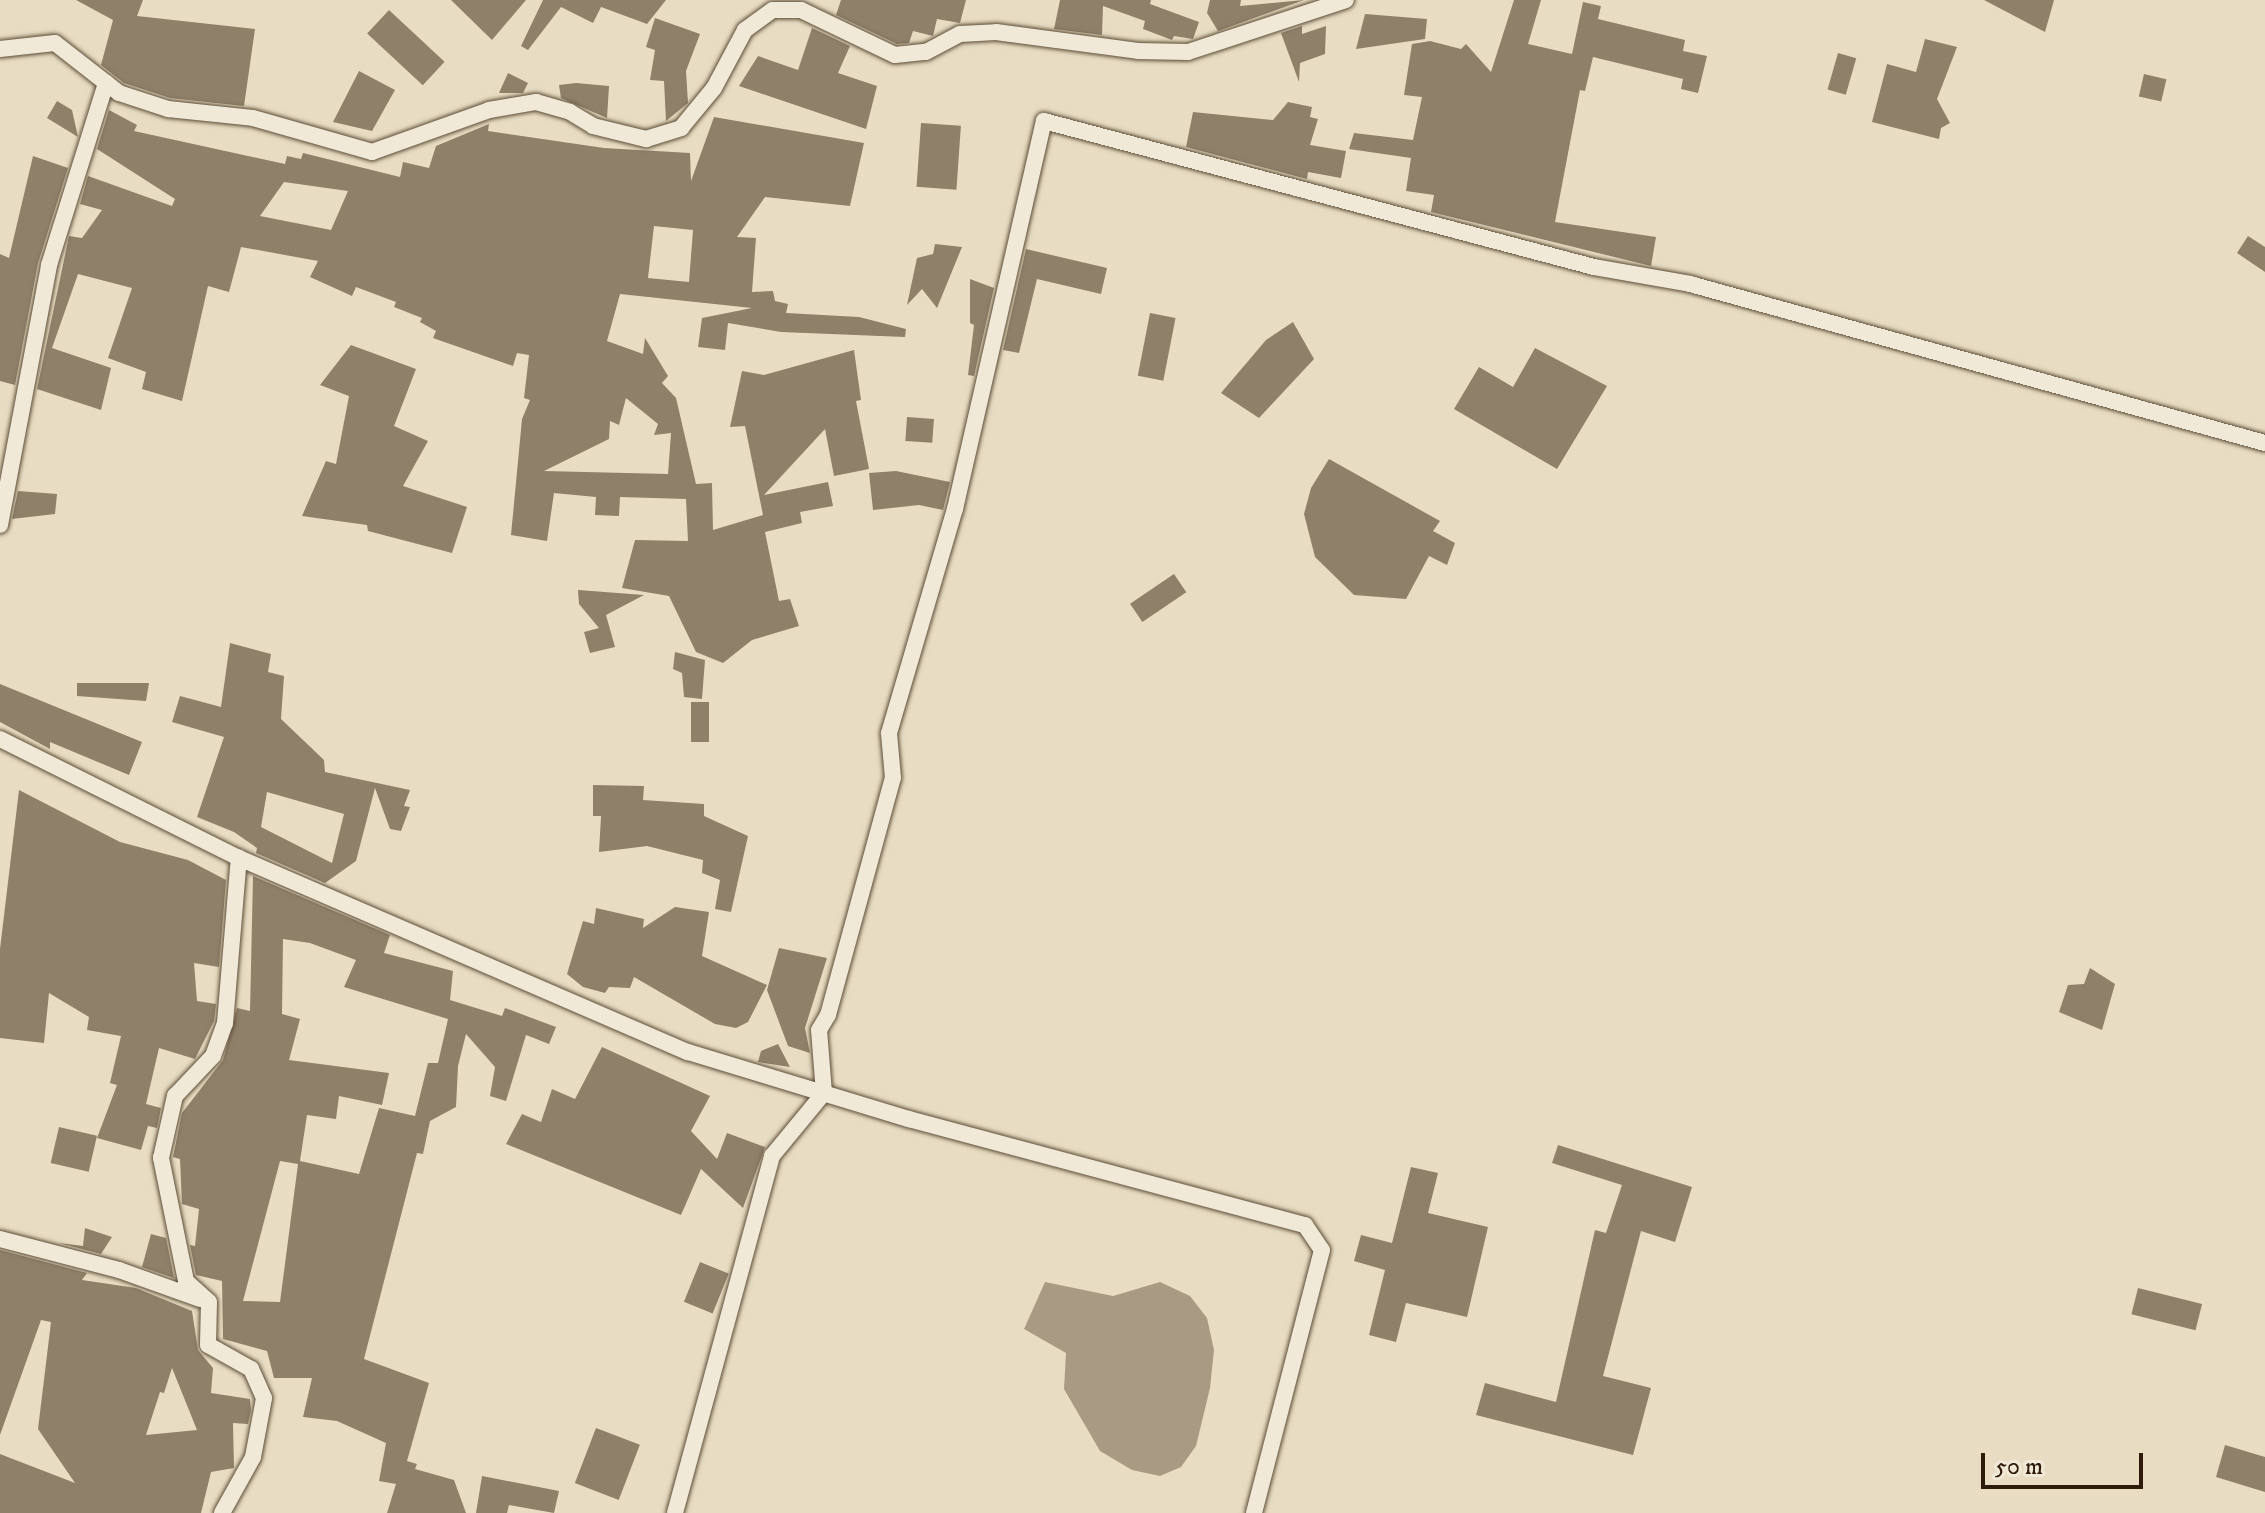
<!DOCTYPE html>
<html>
<head>
<meta charset="utf-8">
<style>
  body { margin:0 }
  #map { position:relative; width:2265px; height:1513px; overflow:hidden; background:#e8ddc2; font-family:"IM FELL DW Pica",serif }
  div>[style] { position:absolute }
  [style*='--x'] { left:calc(var(--x)*1px); top:calc(var(--y)*1px); width:calc(var(--w)*1px); rotate:calc(var(--a)*1deg) }
  .water>* { inset:0; background:#a99b83 }
  .building>* { inset:0; background:#8f8069; transform-origin:0 0 }
  .roads { filter:drop-shadow(0 0 2px #5d4c37) drop-shadow(0 0 2px #5d4c37) }
  .minor>* { height:16px; margin:-8px; padding:0 8px; transform-origin:8px; border-radius:8px; background:#f0e9d7 }
  span { translate:-50% -50%; white-space:nowrap; text-align:center; line-height:1.15; -webkit-text-stroke:6px #f0e9d7; paint-order:stroke }
  .scale { position:absolute; left:1981px; top:1453px; width:162px; height:36px; box-sizing:border-box; border:4px solid #2f1b09; border-top:0; padding-left:10px; font-size:24px; line-height:28px; white-space:nowrap; color:#2f1b09; -webkit-text-stroke:6px #f0e9d7; paint-order:stroke }
</style>
</head>
<body>
<div id="map">
  <div class="water">
    <div style="clip-path:polygon(1045px 1282px,1113px 1296px,1160px 1282px,1190px 1296px,1207px 1318px,1214px 1350px,1210px 1388px,1196px 1446px,1181px 1467px,1160px 1476px,1132px 1470px,1100px 1451px,1064px 1389px,1066px 1353px,1024px 1329px)"></div>
  </div>
  <div class="building">
    <div style="clip-path:polygon(76px 0,143px 0,137px 16px,255px 29px,244px 106px,170px 98px,124px 83px,101px 65px,113px 20px)"></div>
    <div style="clip-path:polygon(451px 0,526px 0,492px 40px)"></div>
    <div style="clip-path:polygon(543px 0,666px 0,647px 24px,601px 7px,593px 23px,561px 7px,528px 50px,521px 46px)"></div>
    <div style="clip-path:polygon(841px 0,966px 0,960px 23px,937px 19px,933px 36px,913px 31px,909px 43px,897px 44px,836px 15px)"></div>
    <div style="clip-path:polygon(1060px 0,1151px 0,1150px 4px,1199px 22px,1193px 39px,1174px 36px,1172px 40px,1143px 29px,1145px 21px,1103px 6px,1102px 35px,1054px 29px)"></div>
    <div style="clip-path:polygon(1210px 0,1241px 0,1240px 6px,1304px 0,1218px 31px,1207px 13px)"></div>
    <div style="clip-path:polygon(1514px 0,1541px 0,1528px 44px,1572px 54px,1583px 2px,1601px 6px,1598px 19px,1685px 40px,1683px 51px,1707px 56px,1698px 93px,1681px 89px,1683px 79px,1593px 57px,1585px 91px,1580px 90px,1555px 222px,1656px 237px,1651px 266px,1431px 212px,1434px 195px,1406px 191px,1411px 158px,1349px 149px,1354px 133px,1413px 140px,1422px 97px,1404px 95px,1412px 44px,1430px 41px,1461px 49px,1466px 44px,1491px 72px)"></div>
    <div style="clip-path:polygon(1984px 0,2054px 0,2045px 32px)"></div>
    <div style="left:389px;top:10px;width:76px;height:32px;rotate:43deg"></div>
    <div style="clip-path:polygon(1365px 14px,1427px 19px,1425px 39px,1356px 49px)"></div>
    <div style="clip-path:polygon(655px 18px,700px 34px,686px 71px,688px 103px,666px 121px,664px 81px,650px 80px,655px 50px,646px 47px)"></div>
    <div style="clip-path:polygon(1302px 26px,1302px 34px,1326px 26px,1325px 54px,1300px 63px,1299px 82px,1281px 33px)"></div>
    <div style="clip-path:polygon(812px 28px,850px 46px,838px 73px,877px 86px,866px 129px,739px 86px,758px 56px,798px 70px)"></div>
    <div style="clip-path:polygon(1925px 39px,1957px 47px,1937px 99px,1950px 123px,1941px 128px,1939px 139px,1872px 122px,1887px 64px,1916px 72px)"></div>
    <div style="left:1838px;top:53px;width:19px;height:38px;rotate:16deg"></div>
    <div style="clip-path:polygon(359px 71px,395px 90px,372px 131px,333px 122px)"></div>
    <div style="clip-path:polygon(508px 73px,528px 83px,523px 93px,499px 93px)"></div>
    <div style="left:2144px;top:74px;width:23px;height:23px;rotate:13deg"></div>
    <div style="clip-path:polygon(576px 83px,609px 86px,607px 118px,561px 98px,559px 85px)"></div>
    <div style="clip-path:polygon(57px 101px,72px 110px,78px 137px,47px 118px)"></div>
    <div style="clip-path:polygon(1288px 102px,1312px 107px,1310px 117px,1318px 119px,1310px 145px,1346px 151px,1341px 178px,1308px 172px,1307px 179px,1186px 147px,1193px 112px,1273px 120px)"></div>
    <div style="clip-path:polygon(evenodd,109px 110px,137px 125px,134px 131px,285px 164px,287px 156px,301px 159px,303px 153px,400px 177px,403px 162px,429px 168px,436px 146px,489px 124px,488px 131px,604px 148px,690px 153px,691px 181px,714px 117px,864px 143px,850px 206px,765px 197px,737px 237px,756px 238px,752px 292px,773px 291px,775px 301px,788px 304px,786px 313px,859px 317px,906px 329px,905px 337px,781px 332px,728px 323px,725px 350px,698px 347px,702px 318px,752px 308px,620px 294px,607px 341px,643px 354px,645px 338px,668px 376px,662px 383px,676px 398px,696px 484px,712px 483px,713px 530px,763px 515px,745px 426px,730px 427px,742px 371px,764px 375px,854px 350px,861px 400px,856px 401px,869px 469px,834px 476px,825px 429px,764px 495px,828px 482px,833px 506px,800px 512px,802px 523px,765px 532px,779px 601px,790px 599px,799px 626px,752px 640px,723px 663px,696px 652px,669px 596px,622px 588px,635px 540px,688px 541px,686px 499px,620px 497px,619px 516px,595px 515px,596px 497px,554px 493px,547px 541px,511px 535px,522px 419px,530px 400px,524px 398px,529px 355px,517px 353px,513px 366px,433px 338px,436px 331px,420px 322px,422px 318px,394px 307px,396px 302px,356px 287px,352px 296px,310px 277px,318px 261px,241px 247px,229px 292px,208px 286px,182px 401px,142px 389px,146px 372px,108px 358px,132px 288px,78px 274px,52px 348px,111px 368px,101px 410px,37px 389px,69px 236px,82px 238px,102px 210px,80px 204px,88px 176px,172px 206px,175px 199px,97px 149px,109px 110px,284px 182px,348px 191px,331px 230px,260px 216px,284px 182px,109px 110px,654px 226px,693px 230px,689px 282px,648px 278px,654px 226px,109px 110px,626px 398px,658px 424px,654px 435px,671px 433px,668px 474px,544px 471px,609px 439px,610px 421px,619px 425px,626px 398px)"></div>
    <div style="left:921px;top:123px;width:40px;height:64px;rotate:4deg"></div>
    <div style="clip-path:polygon(33px 156px,68px 168px,38px 263px,15px 385px,0 381px,0 254px,9px 258px)"></div>
    <div style="clip-path:polygon(2248px 236px,2265px 247px,2265px 272px,2237px 253px)"></div>
    <div style="clip-path:polygon(935px 244px,962px 247px,937px 308px,922px 289px,907px 305px,917px 258px,933px 254px)"></div>
    <div style="clip-path:polygon(1026px 249px,1107px 268px,1101px 294px,1037px 279px,1019px 353px,1003px 350px)"></div>
    <div style="clip-path:polygon(970px 279px,994px 288px,974px 376px,968px 375px,974px 325px,970px 323px)"></div>
    <div style="left:1150px;top:313px;width:26px;height:64px;rotate:11deg"></div>
    <div style="clip-path:polygon(1293px 322px,1314px 359px,1259px 418px,1221px 393px,1266px 340px)"></div>
    <div style="clip-path:polygon(351px 345px,416px 369px,394px 426px,428px 441px,403px 486px,467px 507px,452px 553px,368px 531px,367px 525px,302px 516px,326px 461px,336px 464px,349px 396px,320px 385px)"></div>
    <div style="clip-path:polygon(1535px 348px,1607px 386px,1557px 469px,1454px 409px,1479px 367px,1513px 387px)"></div>
    <div style="left:907px;top:417px;width:27px;height:24px;rotate:4deg"></div>
    <div style="clip-path:polygon(1329px 459px,1440px 521px,1433px 531px,1455px 543px,1447px 565px,1429px 556px,1406px 599px,1354px 595px,1315px 557px,1304px 514px,1311px 488px)"></div>
    <div style="clip-path:polygon(896px 471px,950px 482px,943px 510px,919px 505px,873px 510px,869px 473px)"></div>
    <div style="clip-path:polygon(18px 491px,57px 494px,55px 514px,12px 519px)"></div>
    <div style="left:1174px;top:574px;width:22px;height:53px;rotate:56deg"></div>
    <div style="clip-path:polygon(578px 590px,644px 595px,606px 615px,615px 647px,590px 653px,584px 632px,599px 628px,579px 604px)"></div>
    <div style="clip-path:polygon(evenodd,230px 643px,271px 654px,268px 672px,284px 676px,281px 719px,324px 760px,325px 772px,410px 790px,404px 806px,410px 807px,401px 831px,390px 829px,375px 788px,356px 861px,325px 883px,256px 853px,257px 848px,234px 832px,197px 817px,224px 737px,172px 722px,180px 696px,221px 707px,230px 643px,267px 792px,344px 814px,332px 863px,261px 827px,267px 792px)"></div>
    <div style="clip-path:polygon(675px 652px,705px 660px,702px 699px,684px 697px,682px 673px,673px 669px)"></div>
    <div style="clip-path:polygon(77px 683px,149px 683px,146px 701px,77px 696px)"></div>
    <div style="clip-path:polygon(0 684px,142px 742px,129px 775px,50px 742px,50px 749px,0 722px)"></div>
    <div style="left:691px;top:702px;width:18px;height:40px"></div>
    <div style="clip-path:polygon(593px 785px,644px 786px,643px 800px,704px 804px,704px 816px,748px 836px,731px 912px,715px 909px,720px 880px,702px 873px,703px 860px,647px 846px,599px 852px,601px 816px,593px 816px)"></div>
    <div style="clip-path:polygon(19px 790px,120px 842px,188px 860px,226px 880px,219px 967px,194px 963px,197px 1001px,216px 1004px,214px 1021px,195px 1059px,159px 1048px,146px 1104px,161px 1108px,157px 1128px,148px 1126px,141px 1150px,97px 1138px,117px 1085px,110px 1083px,121px 1036px,87px 1030px,89px 1017px,49px 993px,44px 1043px,0 1038px,0 949px)"></div>
    <div style="clip-path:polygon(evenodd,253px 876px,390px 935px,384px 953px,453px 971px,450px 1000px,502px 1016px,505px 1008px,556px 1027px,549px 1044px,526px 1035px,506px 1101px,490px 1096px,495px 1067px,466px 1034px,458px 1066px,456px 1107px,430px 1121px,423px 1154px,417px 1153px,364px 1359px,429px 1383px,407px 1461px,417px 1464px,415px 1469px,454px 1480px,466px 1513px,387px 1513px,396px 1484px,379px 1481px,386px 1443px,337px 1421px,303px 1417px,312px 1378px,274px 1378px,267px 1351px,223px 1339px,222px 1281px,196px 1275px,190px 1245px,195px 1246px,199px 1209px,182px 1204px,180px 1159px,173px 1157px,182px 1113px,223px 1060px,237px 1008px,250px 1011px,253px 876px,283px 939px,310px 943px,356px 960px,344px 987px,448px 1019px,438px 1063px,428px 1063px,415px 1116px,379px 1108px,359px 1174px,300px 1161px,307px 1115px,336px 1119px,339px 1096px,382px 1105px,389px 1073px,289px 1060px,300px 1019px,282px 1014px,283px 939px,253px 876px,280px 1161px,298px 1164px,280px 1302px,243px 1301px,280px 1161px)"></div>
    <div style="clip-path:polygon(675px 907px,709px 912px,702px 956px,767px 985px,748px 1022px,736px 1028px,715px 1024px,634px 977px,630px 988px,609px 987px,605px 993px,583px 987px,567px 974px,583px 921px,594px 924px,596px 908px,644px 919px,643px 928px)"></div>
    <div style="clip-path:polygon(779px 948px,827px 958px,805px 1028px,810px 1053px,788px 1046px,767px 990px)"></div>
    <div style="clip-path:polygon(2090px 968px,2115px 984px,2102px 1030px,2059px 1012px,2068px 985px,2084px 984px)"></div>
    <div style="clip-path:polygon(778px 1044px,790px 1067px,758px 1062px,761px 1051px)"></div>
    <div style="clip-path:polygon(602px 1047px,710px 1096px,691px 1131px,717px 1159px,727px 1133px,765px 1147px,743px 1208px,701px 1169px,681px 1215px,506px 1144px,522px 1114px,541px 1122px,552px 1089px,575px 1099px)"></div>
    <div style="left:59px;top:1127px;width:39px;height:37px;rotate:13deg"></div>
    <div style="clip-path:polygon(1558px 1145px,1692px 1187px,1675px 1242px,1641px 1231px,1603px 1376px,1651px 1388px,1633px 1455px,1476px 1415px,1485px 1383px,1556px 1402px,1595px 1230px,1606px 1233px,1622px 1185px,1552px 1163px)"></div>
    <div style="clip-path:polygon(1411px 1167px,1438px 1173px,1428px 1213px,1488px 1227px,1467px 1317px,1406px 1303px,1396px 1342px,1369px 1335px,1385px 1270px,1354px 1261px,1361px 1235px,1392px 1243px)"></div>
    <div style="clip-path:polygon(85px 1228px,112px 1237px,101px 1254px,59px 1243px,83px 1246px)"></div>
    <div style="clip-path:polygon(151px 1234px,166px 1238px,174px 1278px,142px 1267px)"></div>
    <div style="clip-path:polygon(evenodd,0 1250px,87px 1273px,82px 1280px,136px 1288px,192px 1311px,198px 1350px,213px 1368px,211px 1393px,250px 1399px,251px 1410px,248px 1424px,233px 1423px,234px 1468px,211px 1472px,201px 1513px,0 1513px,0 1454px,75px 1483px,38px 1429px,51px 1322px,41px 1320px,0 1435px,0 1250px,172px 1368px,197px 1430px,146px 1435px,160px 1392px,164px 1393px,172px 1368px)"></div>
    <div style="left:700px;top:1262px;width:31px;height:43px;rotate:22deg"></div>
    <div style="left:2138px;top:1288px;width:66px;height:27px;rotate:14deg"></div>
    <div style="left:596px;top:1428px;width:47px;height:59px;rotate:21deg"></div>
    <div style="clip-path:polygon(2225px 1445px,2265px 1457px,2265px 1492px,2216px 1477px)"></div>
    <div style="clip-path:polygon(482px 1476px,559px 1491px,554px 1513px,509px 1505px,507px 1513px,476px 1513px)"></div>
  </div>
  <div class="roads">
    <div class="minor">
      <div style="--x:0;--y:49;--w:55;--a:-6.2"></div>
      <div style="--x:55;--y:43;--w:81;--a:38"></div>
      <div style="--x:119;--y:93;--w:52;--a:18.1"></div>
      <div style="--x:168;--y:109;--w:85;--a:6"></div>
      <div style="--x:253;--y:118;--w:124;--a:15.9"></div>
      <div style="--x:372;--y:152;--w:124;--a:-19.7"></div>
      <div style="--x:489;--y:110;--w:48;--a:-9.7"></div>
      <div style="--x:536;--y:102;--w:35;--a:16"></div>
      <div style="--x:570;--y:112;--w:27;--a:31"></div>
      <div style="--x:593;--y:126;--w:55;--a:13.8"></div>
      <div style="--x:646;--y:139;--w:37;--a:-17"></div>
      <div style="--x:681;--y:128;--w:52;--a:-50.5"></div>
      <div style="--x:714;--y:88;--w:66;--a:-61.9"></div>
      <div style="--x:745;--y:30;--w:34;--a:-36"></div>
      <div style="--x:773;--y:10;--w:28;--a:0"></div>
      <div style="--x:801;--y:10;--w:104;--a:25.6"></div>
      <div style="--x:895;--y:55;--w:31;--a:-6"></div>
      <div style="--x:926;--y:52;--w:38;--a:-28"></div>
      <div style="--x:960;--y:34;--w:36;--a:-3"></div>
      <div style="--x:996;--y:32;--w:143;--a:7.6"></div>
      <div style="--x:1138;--y:51;--w:50;--a:1.1"></div>
      <div style="--x:1188;--y:52;--w:166;--a:-18.2"></div>
      <div style="--x:0;--y:525;--w:265;--a:-79.3"></div>
      <div style="--x:49;--y:265;--w:191;--a:-72.6"></div>
      <div style="--x:0;--y:739;--w:267;--a:26.5"></div>
      <div style="--x:239;--y:858;--w:489;--a:23.4"></div>
      <div style="--x:688;--y:1052;--w:231;--a:16.9"></div>
      <div style="--x:909;--y:1119;--w:410;--a:15"></div>
      <div style="--x:1305;--y:1225;--w:30;--a:56"></div>
      <div style="--x:1322;--y:1250;--w:272;--a:104.5"></div>
      <div style="--x:0;--y:1239;--w:123;--a:14.6"></div>
      <div style="--x:119;--y:1270;--w:86;--a:19.7"></div>
      <div style="--x:222;--y:1513;--w:64;--a:-61"></div>
      <div style="--x:253;--y:1457;--w:60;--a:-79.4"></div>
      <div style="--x:264;--y:1398;--w:32;--a:-114"></div>
      <div style="--x:251;--y:1369;--w:49;--a:-150.8"></div>
      <div style="--x:208;--y:1345;--w:43;--a:-88.7"></div>
      <div style="--x:209;--y:1302;--w:31;--a:-138"></div>
      <div style="--x:186;--y:1281;--w:126;--a:-101.5"></div>
      <div style="--x:161;--y:1158;--w:64;--a:-77.3"></div>
      <div style="--x:175;--y:1096;--w:55;--a:-46.5"></div>
      <div style="--x:213;--y:1056;--w:35;--a:-70"></div>
      <div style="--x:225;--y:1023;--w:166;--a:-85.2"></div>
      <div style="--x:675;--y:1513;--w:370;--a:-74.8"></div>
      <div style="--x:772;--y:1156;--w:82;--a:-50.5"></div>
      <div style="--x:824;--y:1093;--w:63;--a:-94.5"></div>
      <div style="--x:819;--y:1030;--w:17;--a:-59"></div>
      <div style="--x:828;--y:1015;--w:246;--a:-74.7"></div>
      <div style="--x:893;--y:778;--w:45;--a:-95.1"></div>
      <div style="--x:889;--y:733;--w:234;--a:-73.6"></div>
      <div style="--x:955;--y:509;--w:398;--a:-77.1"></div>
      <div style="--x:1044;--y:121;--w:569;--a:14.87"></div>
      <div style="--x:1594;--y:267;--w:97;--a:10"></div>
      <div style="--x:1690;--y:284;--w:597;--a:15.46"></div>
    </div>
  </div>
  <div class="scale">50 m</div>
</div>
</body>
</html>
